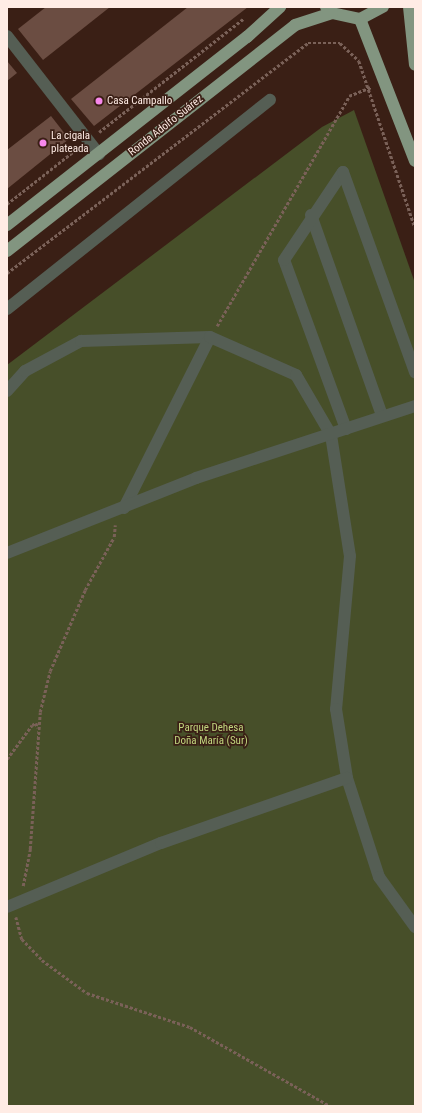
<!DOCTYPE html>
<html>
<head>
<meta charset="utf-8">
<style>
  body { margin:0 }
  #map { position:relative; width:422px; height:1113px; overflow:hidden; background:#3a1f15; font-family:"Roboto Condensed",sans-serif }
  div>[style] { position:absolute }
  [style*='--x'] { left:calc(var(--x)*1px); top:calc(var(--y)*1px); width:calc(var(--w)*1px); rotate:calc(var(--a)*1deg) }
  .green>* { inset:0; background:#474f29 }
  .building>* { inset:0; background:#6b4d42 }
  .path>* { height:2.5px; margin-top:-1.25px; transform-origin:0; background:repeating-linear-gradient(90deg,#7a6158 0 3px,transparent 0 5px) }
  .minor>* { height:12px; margin:-6px; padding:0 6px; transform-origin:6px; border-radius:6px; background:#555e54 }
  .major>* { height:12px; margin:-6px; padding:0 6px; transform-origin:6px; border-radius:6px; background:#829580 }
  .dots>* { width:11px; height:11px; translate:-50% -50%; box-sizing:border-box; border:2px solid #3a1f15; border-radius:50% }
  span { translate:-50% -50%; white-space:nowrap; text-align:center; line-height:1.15; -webkit-text-stroke:3.5px #3a1f15; paint-order:stroke }
  .poi-label { font-size:11px; color:#ffece5 }
  .left { translate:0 -50%; text-align:left }
  .street-label { font-size:11px; color:#ffece5 }
  .park-label { font-size:11px; color:#c1d57e }
  .frame { position:absolute; inset:0; border:8px solid #ffece5; pointer-events:none }
</style>
</head>
<body>
<div id="map">
  <div class="green">
    <div style="clip-path:polygon(354px 110px,415px 283px,415px 1106px,7px 1106px,7px 365px,322px 127px)"></div>
  </div>
  <div class="building">
    <div style="clip-path:polygon(46px 7px,110px 7px,43px 60px,18px 29px)"></div>
    <div style="clip-path:polygon(188px 7px,248px 7px,94px 126px,71px 99px)"></div>
    <div style="clip-path:polygon(7px 61px,17px 73px,7px 81px)"></div>
    <div style="clip-path:polygon(51px 116px,69px 139px,7px 189px,7px 150px)"></div>
  </div>
  <div class="path">
    <div style="--x:99;--y:132;--w:183;--a:-38.1"></div>
    <div style="--x:7;--y:204;--w:90;--a:-38.3"></div>
    <div style="--x:7;--y:273;--w:379;--a:-37.4"></div>
    <div style="--x:308;--y:43;--w:32;--a:0"></div>
    <div style="--x:340;--y:43;--w:26;--a:43"></div>
    <div style="--x:359;--y:61;--w:175;--a:71.4"></div>
    <div style="--x:217;--y:326;--w:265;--a:-60.1"></div>
    <div style="--x:349;--y:96;--w:24;--a:-22"></div>
    <div style="--x:7;--y:759;--w:42;--a:-53.7"></div>
    <div style="--x:32;--y:725;--w:4;--a:-27"></div>
    <div style="--x:36;--y:723;--w:5;--a:68"></div>
    <div style="--x:23;--y:886;--w:38;--a:-79"></div>
    <div style="--x:30;--y:849;--w:137;--a:-85.8"></div>
    <div style="--x:40;--y:712;--w:42;--a:-76.3"></div>
    <div style="--x:50;--y:671;--w:88;--a:-66.6"></div>
    <div style="--x:85;--y:590;--w:60;--a:-61.3"></div>
    <div style="--x:114;--y:537;--w:12;--a:-85"></div>
    <div style="--x:16;--y:917;--w:23;--a:75"></div>
    <div style="--x:22;--y:939;--w:29;--a:46"></div>
    <div style="--x:42;--y:960;--w:56;--a:36.3"></div>
    <div style="--x:87;--y:993;--w:108;--a:18.3"></div>
    <div style="--x:190;--y:1027;--w:161;--a:29.4"></div>
  </div>
  <div class="minor">
    <div style="--x:7;--y:36;--w:150;--a:52.1"></div>
    <div style="--x:311;--y:215;--w:212;--a:70.5"></div>
    <div style="--x:7;--y:309;--w:336;--a:-38.5"></div>
    <div style="--x:7;--y:391;--w:27;--a:-48"></div>
    <div style="--x:25;--y:371;--w:64;--a:-28.2"></div>
    <div style="--x:81;--y:341;--w:129;--a:-1.8"></div>
    <div style="--x:346;--y:429;--w:180;--a:-110.1"></div>
    <div style="--x:284;--y:260;--w:106;--a:-56.2"></div>
    <div style="--x:343;--y:172;--w:213;--a:70.2"></div>
    <div style="--x:124;--y:508;--w:191;--a:-63.3"></div>
    <div style="--x:210;--y:337;--w:94;--a:23.8"></div>
    <div style="--x:296;--y:375;--w:69;--a:59.7"></div>
    <div style="--x:331;--y:435;--w:122;--a:81.1"></div>
    <div style="--x:350;--y:556;--w:154;--a:95.2"></div>
    <div style="--x:336;--y:709;--w:70;--a:80.9"></div>
    <div style="--x:347;--y:778;--w:104;--a:72.1"></div>
    <div style="--x:379;--y:877;--w:62;--a:54.2"></div>
    <div style="--x:7;--y:553;--w:203;--a:-21.6"></div>
    <div style="--x:196;--y:478;--w:231;--a:-18.2"></div>
    <div style="--x:7;--y:907;--w:167;--a:-22.6"></div>
    <div style="--x:161;--y:843;--w:197;--a:-19.3"></div>
  </div>
  <div class="major">
    <div style="--x:326;--y:7;--w:8;--a:45"></div>
    <div style="--x:332;--y:13;--w:29;--a:12"></div>
    <div style="--x:360;--y:19;--w:26;--a:-28"></div>
    <div style="--x:409;--y:7;--w:58;--a:84.1"></div>
    <div style="--x:360;--y:19;--w:152;--a:68.8"></div>
    <div style="--x:7;--y:225;--w:305;--a:-38.1"></div>
    <div style="--x:247;--y:37;--w:45;--a:-42.3"></div>
    <div style="--x:7;--y:251;--w:366;--a:-38.1"></div>
    <div style="--x:295;--y:25;--w:39;--a:-18"></div>
  </div>
  <div class="dots">
    <div style="left:99px;top:101px;background:#f788ec"></div>
    <div style="left:43px;top:143px;background:#f788ec"></div>
  </div>
  <div class="poi-label">
    <span class="left" style="left:107px;top:101px">Casa Campallo</span>
    <span class="left" style="left:51px;top:143px">La cigala<br>plateada</span>
  </div>
  <div class="street-label">
    <span style="left:166px;top:126px;rotate:-38deg">Ronda Adolfo Suárez</span>
  </div>
  <div class="park-label">
    <span style="left:211px;top:735px">Parque Dehesa<br>Doña María (Sur)</span>
  </div>
  <div class="frame"></div>
</div>
</body>
</html>
